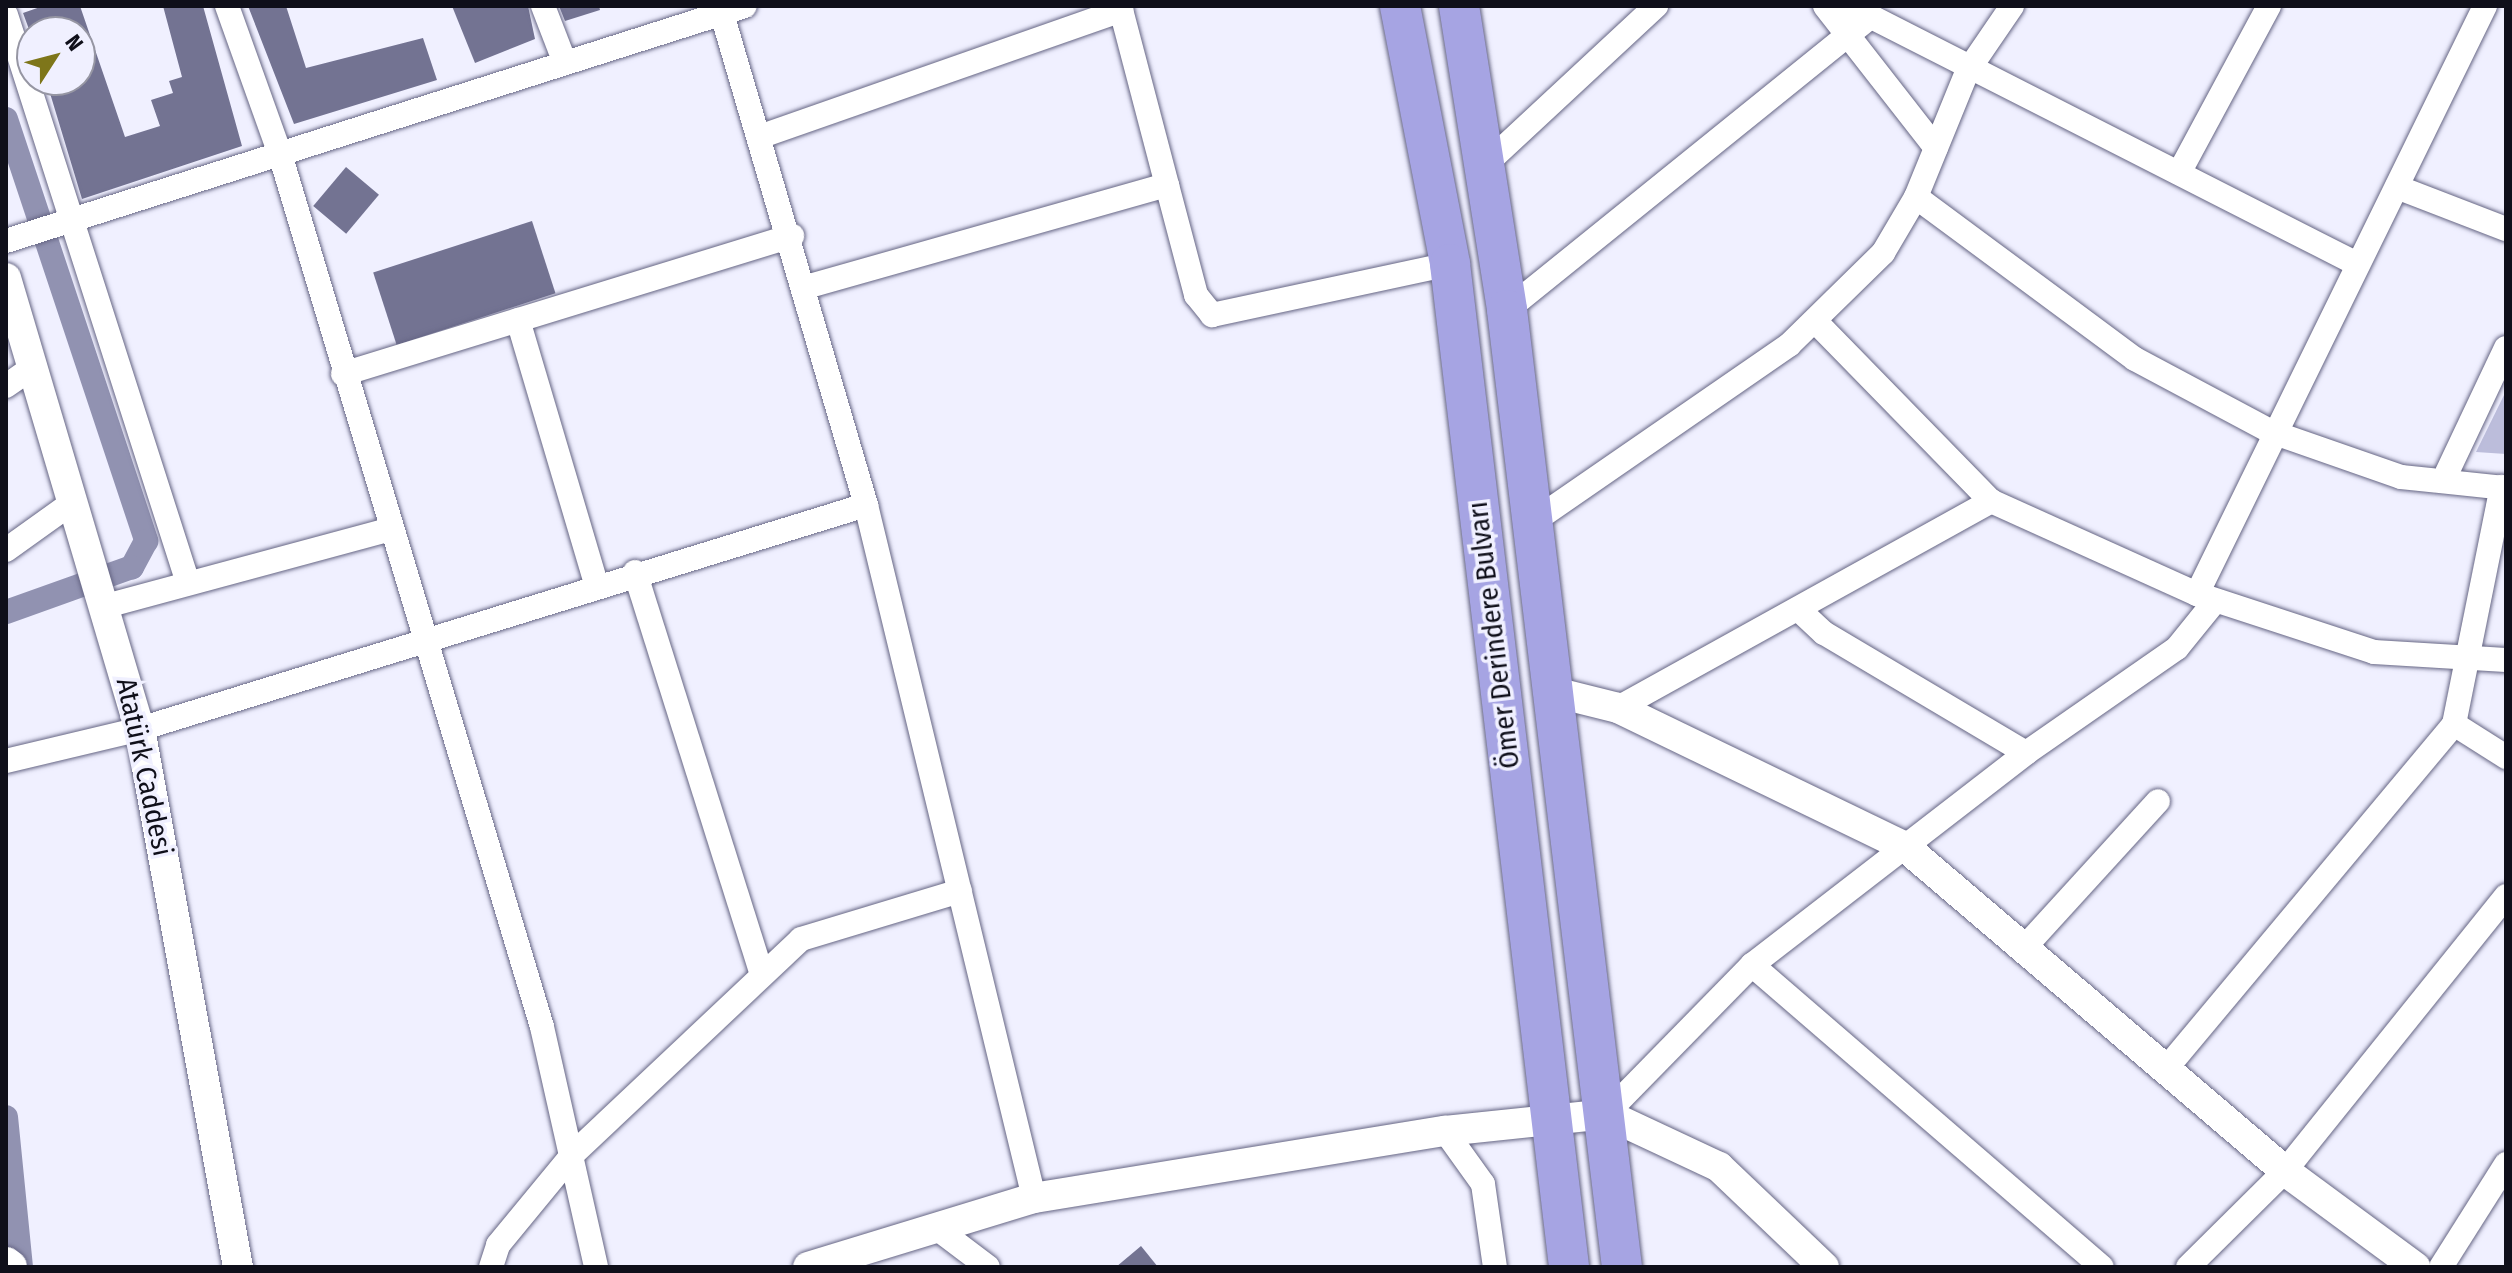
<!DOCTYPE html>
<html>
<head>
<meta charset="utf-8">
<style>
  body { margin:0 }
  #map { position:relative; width:2512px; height:1273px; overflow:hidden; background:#f0f0ff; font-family:"Fira Sans Condensed",sans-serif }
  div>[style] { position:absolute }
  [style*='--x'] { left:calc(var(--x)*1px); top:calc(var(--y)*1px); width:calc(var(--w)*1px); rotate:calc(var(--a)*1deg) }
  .green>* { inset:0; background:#bcbddb }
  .canal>* { height:24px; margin:-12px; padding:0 12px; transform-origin:12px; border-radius:12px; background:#9192b1 }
  .building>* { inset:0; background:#737392; transform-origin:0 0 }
  .roads { filter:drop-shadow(0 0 2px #656584) drop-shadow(0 0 2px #656584) }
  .minor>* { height:24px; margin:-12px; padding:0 12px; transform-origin:12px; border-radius:12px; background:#fff }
  .tertiary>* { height:30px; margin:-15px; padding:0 15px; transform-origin:15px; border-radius:15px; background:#fff }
  .secondary>* { height:34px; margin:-17px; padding:0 17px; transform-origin:17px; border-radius:17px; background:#fff }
  .trunk>* { height:40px; margin:-20px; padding:0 20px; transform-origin:20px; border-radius:20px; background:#a6a4e3 }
  span { translate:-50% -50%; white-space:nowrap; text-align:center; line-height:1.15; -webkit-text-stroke:7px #f0f0ff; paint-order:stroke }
  .street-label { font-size:28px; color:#0f0f1a }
  .frame { position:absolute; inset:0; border:8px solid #0f0f1a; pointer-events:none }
  .north { position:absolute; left:16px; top:16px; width:80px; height:80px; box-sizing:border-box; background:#f0f0ff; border:2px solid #9696a3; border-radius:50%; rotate:54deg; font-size:22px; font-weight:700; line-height:32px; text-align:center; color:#0f0f1a }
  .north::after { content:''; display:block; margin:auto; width:28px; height:36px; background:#7e761a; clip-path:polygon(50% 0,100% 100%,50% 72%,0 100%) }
</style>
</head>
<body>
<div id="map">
  <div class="green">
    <div style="clip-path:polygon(2506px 391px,2506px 454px,2476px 452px)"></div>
  </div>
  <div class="canal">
    <div style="--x:6;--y:119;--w:445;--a:71.6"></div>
    <div style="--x:146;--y:541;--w:30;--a:118"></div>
    <div style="--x:132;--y:567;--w:134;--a:160.3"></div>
    <div style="--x:6;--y:1117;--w:151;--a:84.3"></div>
  </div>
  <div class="building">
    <div style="clip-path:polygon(43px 6px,80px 6px,125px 137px,160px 126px,151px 100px,173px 93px,169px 81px,182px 77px,163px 6px,203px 6px,242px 146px,82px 199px,46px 80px,80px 80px,80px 32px,30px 32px,23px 13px)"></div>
    <div style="clip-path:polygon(248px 6px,286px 6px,306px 68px,423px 38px,437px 80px,294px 124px)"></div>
    <div style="clip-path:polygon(452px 6px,528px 6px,535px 39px,475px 63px)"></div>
    <div style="clip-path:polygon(559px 6px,599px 6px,600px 10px,565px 21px)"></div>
    <div style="left:346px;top:167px;width:43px;height:51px;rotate:40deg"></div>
    <div style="left:532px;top:221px;width:76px;height:167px;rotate:72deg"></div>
    <div style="clip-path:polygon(1141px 1246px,1158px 1267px,1116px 1267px)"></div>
  </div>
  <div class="roads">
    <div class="minor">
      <div style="--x:227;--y:6;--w:157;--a:70.3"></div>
      <div style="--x:280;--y:154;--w:911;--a:73.29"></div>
      <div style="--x:542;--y:1027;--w:246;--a:77.3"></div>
      <div style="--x:543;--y:6;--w:61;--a:68.9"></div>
      <div style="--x:1825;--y:6;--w:180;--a:52"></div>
      <div style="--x:1850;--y:6;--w:569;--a:26.97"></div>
      <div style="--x:722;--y:14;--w:512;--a:73.65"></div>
      <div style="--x:866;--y:505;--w:713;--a:76.37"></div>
      <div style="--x:6;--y:15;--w:596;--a:72.23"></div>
      <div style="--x:759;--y:137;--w:384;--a:-19.3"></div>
      <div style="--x:1487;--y:163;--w:231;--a:-42.9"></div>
      <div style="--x:2179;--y:173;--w:190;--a:-61.7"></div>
      <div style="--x:1167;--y:185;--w:114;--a:75.2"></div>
      <div style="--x:1196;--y:295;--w:26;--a:51"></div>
      <div style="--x:1212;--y:315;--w:243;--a:-12.1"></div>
      <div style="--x:2397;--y:187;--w:117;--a:21.1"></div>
      <div style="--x:1916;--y:197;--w:272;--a:36.5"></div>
      <div style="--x:2135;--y:359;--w:155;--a:28.1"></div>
      <div style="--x:2272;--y:432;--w:137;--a:19.2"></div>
      <div style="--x:2401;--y:477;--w:106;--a:6"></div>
      <div style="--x:6;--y:241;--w:775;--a:-17.64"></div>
      <div style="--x:806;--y:287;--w:375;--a:-15.8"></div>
      <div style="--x:1167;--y:185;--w:185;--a:-104.7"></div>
      <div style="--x:1507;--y:310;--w:466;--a:-38.9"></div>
      <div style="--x:518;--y:320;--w:274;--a:73.5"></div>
      <div style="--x:1817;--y:323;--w:249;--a:45.7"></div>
      <div style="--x:343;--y:374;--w:470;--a:-17.1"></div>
      <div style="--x:6;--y:386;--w:32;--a:-35"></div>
      <div style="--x:2443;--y:481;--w:147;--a:-64.7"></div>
      <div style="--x:1534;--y:521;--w:310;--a:-34.6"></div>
      <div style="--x:1789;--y:345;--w:132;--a:-44.4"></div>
      <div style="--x:1883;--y:253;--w:65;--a:-59.5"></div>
      <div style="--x:1916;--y:197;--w:135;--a:-67.8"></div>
      <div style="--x:1967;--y:72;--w:80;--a:-55.7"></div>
      <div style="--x:6;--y:550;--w:82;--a:-35.6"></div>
      <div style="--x:635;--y:572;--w:422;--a:72.5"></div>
      <div style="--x:2197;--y:594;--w:655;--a:-63.9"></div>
      <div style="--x:106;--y:606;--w:295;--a:-15.1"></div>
      <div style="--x:1798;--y:609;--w:35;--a:43"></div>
      <div style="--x:1824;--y:633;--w:235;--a:30.7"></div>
      <div style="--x:1618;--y:708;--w:427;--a:-29"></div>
      <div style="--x:1991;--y:501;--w:226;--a:24.3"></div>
      <div style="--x:2197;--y:594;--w:186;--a:18.1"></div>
      <div style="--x:2374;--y:652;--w:132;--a:3.5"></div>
      <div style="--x:2454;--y:724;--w:62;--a:32.4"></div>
      <div style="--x:6;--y:761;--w:138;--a:-13.4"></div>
      <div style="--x:140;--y:729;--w:760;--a:-17.15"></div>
      <div style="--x:2023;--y:949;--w:200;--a:-47.6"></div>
      <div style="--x:1752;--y:965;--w:462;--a:40.8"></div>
      <div style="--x:2165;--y:1070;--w:451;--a:-50.1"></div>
      <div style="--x:2454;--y:724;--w:242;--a:-78.6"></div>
      <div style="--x:1606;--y:1114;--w:209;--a:-45.6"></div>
      <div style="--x:1752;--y:965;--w:346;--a:-37.7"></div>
      <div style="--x:2026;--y:753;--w:184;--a:-34.8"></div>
      <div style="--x:2177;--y:648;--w:60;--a:-51"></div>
      <div style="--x:1445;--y:1131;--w:65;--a:54.4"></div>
      <div style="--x:1483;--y:1184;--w:84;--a:81.8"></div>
      <div style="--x:935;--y:1227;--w:66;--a:37"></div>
      <div style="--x:491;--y:1267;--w:23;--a:-72"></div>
      <div style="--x:498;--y:1245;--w:118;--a:-50.5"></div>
      <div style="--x:573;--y:1154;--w:313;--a:-43.3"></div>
      <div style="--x:801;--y:939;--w:166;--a:-16.8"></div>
      <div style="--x:2188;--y:1267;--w:136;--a:-44.7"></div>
      <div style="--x:2285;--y:1171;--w:353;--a:-51.2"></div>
      <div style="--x:2441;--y:1267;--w:122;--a:-57.7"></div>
    </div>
    <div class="tertiary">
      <div style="--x:6;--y:278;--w:470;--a:73.5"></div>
      <div style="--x:140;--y:729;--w:547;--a:79.68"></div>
      <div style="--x:1554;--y:692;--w:66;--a:14"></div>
      <div style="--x:1618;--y:708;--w:318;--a:25.8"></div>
      <div style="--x:1904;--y:846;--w:501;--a:40.46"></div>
      <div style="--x:2285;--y:1171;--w:162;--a:36.4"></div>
      <div style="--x:808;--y:1267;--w:236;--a:-17"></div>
      <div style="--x:1034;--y:1198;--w:416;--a:-9.3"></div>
      <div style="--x:1445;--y:1131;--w:162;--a:-6"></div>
      <div style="--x:1606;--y:1114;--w:125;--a:25.1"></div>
      <div style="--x:1719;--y:1167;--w:145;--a:43.6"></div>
    </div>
    <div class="secondary">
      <div style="--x:6;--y:1264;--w:5;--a:37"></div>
    </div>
    <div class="trunk">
      <div style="--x:1400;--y:6;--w:263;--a:79"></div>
      <div style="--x:1450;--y:264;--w:1010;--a:83.23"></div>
      <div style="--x:1459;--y:6;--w:308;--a:81"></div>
      <div style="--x:1507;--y:310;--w:964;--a:83.15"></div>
    </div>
  </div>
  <div class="street-label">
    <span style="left:1494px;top:635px;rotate:-97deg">Ömer Derindere Bulvarı</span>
    <span style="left:144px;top:767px;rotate:78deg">Atatürk Caddesi</span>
  </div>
  <div class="frame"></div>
  <div class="north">N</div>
</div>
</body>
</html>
